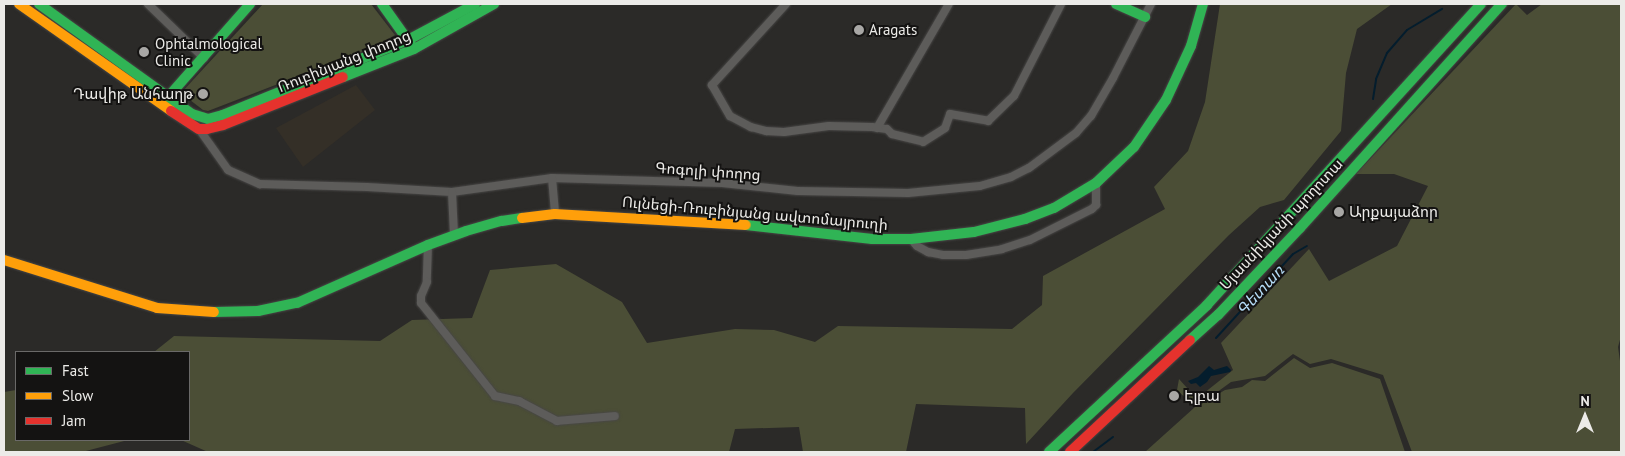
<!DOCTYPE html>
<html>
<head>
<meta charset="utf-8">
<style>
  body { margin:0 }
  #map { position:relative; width:1625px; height:456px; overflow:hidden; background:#2b2a28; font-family:"PT Sans","Noto Sans Armenian",sans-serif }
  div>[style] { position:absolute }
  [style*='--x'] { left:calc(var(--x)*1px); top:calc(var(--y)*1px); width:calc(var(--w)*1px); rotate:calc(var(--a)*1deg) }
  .built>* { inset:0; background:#342f27 }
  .green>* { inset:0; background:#4b4e36 }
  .water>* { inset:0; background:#041d2d }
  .stream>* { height:2px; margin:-1px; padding:0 1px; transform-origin:1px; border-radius:1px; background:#041d2d }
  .roads { filter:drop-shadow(0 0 1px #474645) drop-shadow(0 0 1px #474645) }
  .street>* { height:8px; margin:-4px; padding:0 4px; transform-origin:4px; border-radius:4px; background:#5d5c5a }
  .fast>* { height:10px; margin:-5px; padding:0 5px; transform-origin:5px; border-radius:5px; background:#30b455 }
  .slow>* { height:10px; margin:-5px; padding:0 5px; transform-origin:5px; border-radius:5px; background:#ff9f0a }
  .jam>* { height:10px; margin:-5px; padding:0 5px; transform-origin:5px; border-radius:5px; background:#e5322d }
  .dots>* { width:14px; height:14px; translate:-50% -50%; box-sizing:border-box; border:2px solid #141312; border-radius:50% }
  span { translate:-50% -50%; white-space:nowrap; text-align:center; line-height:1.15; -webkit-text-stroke:4px #141312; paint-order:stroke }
  .poi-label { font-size:15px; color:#ecebe8 }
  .left { translate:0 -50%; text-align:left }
  .right { translate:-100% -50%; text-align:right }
  .street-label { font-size:15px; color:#ecebe8 }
  .water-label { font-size:16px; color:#b4dbf6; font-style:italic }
  .frame { position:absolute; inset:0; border:5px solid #ecebe8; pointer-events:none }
  .legend { position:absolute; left:15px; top:351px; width:175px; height:90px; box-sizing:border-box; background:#141312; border:1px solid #6a6968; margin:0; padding:6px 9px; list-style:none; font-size:15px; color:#ecebe8 }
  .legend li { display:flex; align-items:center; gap:10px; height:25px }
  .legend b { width:25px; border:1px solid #6a6968 }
  .north { position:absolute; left:1560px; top:391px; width:50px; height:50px; -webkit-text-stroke:4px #141312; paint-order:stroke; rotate:0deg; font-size:14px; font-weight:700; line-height:20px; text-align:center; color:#ecebe8 }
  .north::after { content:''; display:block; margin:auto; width:18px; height:22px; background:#ecebe8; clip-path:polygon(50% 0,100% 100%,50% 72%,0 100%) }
</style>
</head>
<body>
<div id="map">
  <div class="built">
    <div style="clip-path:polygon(356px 85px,375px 110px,303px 167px,276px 128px)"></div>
  </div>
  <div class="green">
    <div style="clip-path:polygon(263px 4px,371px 4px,395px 35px,374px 47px,208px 111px,203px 110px,181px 93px)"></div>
    <div style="clip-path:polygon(1220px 4px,1392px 4px,1357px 29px,1346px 73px,1341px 131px,1284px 200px,1260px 207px,1229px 235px,1073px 393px,1026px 444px,1025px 408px,916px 404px,906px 452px,803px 452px,799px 427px,735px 429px,729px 452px,208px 452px,181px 440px,189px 440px,189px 352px,154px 352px,174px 336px,380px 341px,412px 320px,472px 318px,490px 270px,556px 264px,622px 302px,647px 343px,735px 329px,774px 330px,815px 342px,838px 326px,1012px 329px,1042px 305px,1043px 276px,1165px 209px,1154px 187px,1188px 151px,1205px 102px)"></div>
    <div style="clip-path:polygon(1516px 4px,1527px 15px,1542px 4px,1621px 4px,1621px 336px,1618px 347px,1621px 368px,1621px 452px,1412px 452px,1383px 375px,1331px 359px,1310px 364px,1293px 354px,1265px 376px,1231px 382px,1198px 406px,1225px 390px,1242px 387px,1252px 380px,1265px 381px,1294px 358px,1310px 368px,1332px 363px,1380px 379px,1405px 452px,1145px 452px,1195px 407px,1177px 390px,1179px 379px,1188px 389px,1190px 395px,1199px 397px,1233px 370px,1221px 343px,1309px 249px,1329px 281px,1397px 246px,1428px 186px,1394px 174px,1356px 174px)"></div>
    <div style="clip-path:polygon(16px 390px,16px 440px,128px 440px,82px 452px,4px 452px,4px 392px)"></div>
  </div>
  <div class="water">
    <div style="clip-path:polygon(1209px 366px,1214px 370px,1227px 366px,1231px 370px,1230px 372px,1211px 376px,1207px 382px,1200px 387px,1196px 383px,1191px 384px,1188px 381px,1198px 377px)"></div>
  </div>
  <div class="stream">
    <div style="--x:1373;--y:99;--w:20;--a:-81"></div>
    <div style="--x:1376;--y:79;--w:28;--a:-67"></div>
    <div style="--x:1387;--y:53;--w:30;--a:-49"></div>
    <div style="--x:1407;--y:30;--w:41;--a:-31"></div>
    <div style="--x:1216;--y:338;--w:114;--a:-47.5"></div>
    <div style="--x:1293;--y:254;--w:16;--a:-30"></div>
    <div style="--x:1093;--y:452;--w:25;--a:-37"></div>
  </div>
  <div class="roads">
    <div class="street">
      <div style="--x:148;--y:4;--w:78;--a:44"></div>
      <div style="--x:786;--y:4;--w:110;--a:132.4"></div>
      <div style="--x:712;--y:85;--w:36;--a:60"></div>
      <div style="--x:730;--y:116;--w:24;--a:28"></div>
      <div style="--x:751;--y:127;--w:16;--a:15"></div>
      <div style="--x:766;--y:131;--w:18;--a:3"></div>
      <div style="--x:784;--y:132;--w:45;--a:-7.6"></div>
      <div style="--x:829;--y:126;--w:43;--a:1.3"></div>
      <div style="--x:872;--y:127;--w:15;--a:8"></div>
      <div style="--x:887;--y:129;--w:7;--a:45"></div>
      <div style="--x:892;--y:134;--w:32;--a:14"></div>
      <div style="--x:923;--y:142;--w:26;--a:-32"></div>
      <div style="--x:945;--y:128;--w:15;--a:-70"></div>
      <div style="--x:950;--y:114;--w:39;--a:10"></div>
      <div style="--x:988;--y:121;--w:36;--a:-44"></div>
      <div style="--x:1014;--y:96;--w:103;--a:-62.9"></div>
      <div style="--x:877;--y:128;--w:143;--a:-59.9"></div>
      <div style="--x:199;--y:129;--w:50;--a:54.7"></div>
      <div style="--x:228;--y:170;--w:35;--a:24"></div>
      <div style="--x:260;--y:184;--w:107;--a:1.6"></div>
      <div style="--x:367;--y:187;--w:85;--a:3.4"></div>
      <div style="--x:452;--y:192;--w:101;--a:-8"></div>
      <div style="--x:552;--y:178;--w:170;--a:1.7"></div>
      <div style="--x:722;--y:183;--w:76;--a:6"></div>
      <div style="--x:798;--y:191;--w:110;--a:1"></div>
      <div style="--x:908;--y:193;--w:72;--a:-5.6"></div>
      <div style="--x:980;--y:186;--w:32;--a:-16"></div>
      <div style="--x:1011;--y:177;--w:20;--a:-27"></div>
      <div style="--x:1029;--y:168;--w:59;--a:-36.7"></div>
      <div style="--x:1076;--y:133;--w:23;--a:-49"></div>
      <div style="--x:1091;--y:116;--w:44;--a:-59.9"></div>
      <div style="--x:1113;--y:78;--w:83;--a:-62.8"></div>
      <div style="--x:552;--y:178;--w:36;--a:85"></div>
      <div style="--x:452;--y:192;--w:43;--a:87.3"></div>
      <div style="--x:911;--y:239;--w:9;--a:49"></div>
      <div style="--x:917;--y:246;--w:13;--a:29"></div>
      <div style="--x:928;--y:252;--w:15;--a:11"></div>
      <div style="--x:943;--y:255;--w:23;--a:0"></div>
      <div style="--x:966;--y:255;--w:36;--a:-9"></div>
      <div style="--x:1002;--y:249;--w:29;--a:-18"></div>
      <div style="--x:1030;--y:240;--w:69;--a:-26.6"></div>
      <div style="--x:1092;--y:209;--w:6;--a:-45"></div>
      <div style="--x:1096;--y:205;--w:22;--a:-90"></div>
      <div style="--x:428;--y:245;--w:37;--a:92"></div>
      <div style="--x:427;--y:282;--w:15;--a:113"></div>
      <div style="--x:421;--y:296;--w:7;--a:90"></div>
      <div style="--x:421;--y:303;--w:119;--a:51.5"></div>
      <div style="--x:495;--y:396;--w:25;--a:12"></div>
      <div style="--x:519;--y:401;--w:43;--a:27.8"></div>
      <div style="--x:557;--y:421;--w:58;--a:-4.9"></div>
    </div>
    <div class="fast">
      <div style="--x:39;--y:4;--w:188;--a:35.7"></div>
      <div style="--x:192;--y:114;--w:17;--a:17"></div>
      <div style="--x:208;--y:119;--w:16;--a:-15"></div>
      <div style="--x:223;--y:115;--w:200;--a:-22.1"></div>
      <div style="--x:408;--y:40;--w:76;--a:-28.2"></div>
      <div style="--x:382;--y:4;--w:52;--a:54.5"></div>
      <div style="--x:1116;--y:4;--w:32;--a:24"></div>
      <div style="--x:343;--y:77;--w:76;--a:-21.5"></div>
      <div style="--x:414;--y:49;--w:92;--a:-29.4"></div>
      <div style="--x:168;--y:97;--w:124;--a:-48.6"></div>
      <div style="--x:746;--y:225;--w:127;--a:6.3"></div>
      <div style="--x:872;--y:239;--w:39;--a:0"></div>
      <div style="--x:911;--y:239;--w:63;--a:-6.3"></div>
      <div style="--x:974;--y:232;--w:53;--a:-14.3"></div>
      <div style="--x:1025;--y:219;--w:31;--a:-21"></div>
      <div style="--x:1054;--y:208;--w:49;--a:-30.8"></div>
      <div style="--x:1096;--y:183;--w:52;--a:-43.5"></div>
      <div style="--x:1134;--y:147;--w:57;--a:-55.8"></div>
      <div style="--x:1166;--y:100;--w:60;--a:-65.2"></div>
      <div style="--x:1191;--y:46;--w:44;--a:-74.1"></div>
      <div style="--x:214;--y:312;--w:44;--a:-1.3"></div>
      <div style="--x:258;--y:311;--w:40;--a:-12"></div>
      <div style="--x:297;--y:303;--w:143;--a:-23.9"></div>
      <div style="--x:428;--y:245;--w:40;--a:-20.2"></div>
      <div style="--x:466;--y:231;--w:37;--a:-16"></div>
      <div style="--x:502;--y:221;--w:20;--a:-9"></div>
      <div style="--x:1190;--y:340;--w:38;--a:-42"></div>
      <div style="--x:1218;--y:315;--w:120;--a:-46.7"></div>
      <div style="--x:1300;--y:228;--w:302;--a:-48"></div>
      <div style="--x:1049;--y:452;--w:216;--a:-42.9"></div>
      <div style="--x:1207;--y:305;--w:407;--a:-47.7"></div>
    </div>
    <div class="slow">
      <div style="--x:19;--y:4;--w:186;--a:35.1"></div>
      <div style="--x:522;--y:218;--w:33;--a:-7"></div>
      <div style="--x:555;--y:214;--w:191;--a:3.3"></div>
      <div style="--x:4;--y:260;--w:160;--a:17.4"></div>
      <div style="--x:157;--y:308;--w:57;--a:4"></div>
    </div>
    <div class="jam">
      <div style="--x:171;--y:111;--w:33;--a:33"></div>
      <div style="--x:199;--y:129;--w:8;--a:0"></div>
      <div style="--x:207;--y:129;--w:16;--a:-14"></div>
      <div style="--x:223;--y:125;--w:129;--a:-21.8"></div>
      <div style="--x:1070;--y:452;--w:164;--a:-43"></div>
    </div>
  </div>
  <div class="dots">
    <div style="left:859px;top:30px;background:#a8a7a5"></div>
    <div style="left:144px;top:52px;background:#a8a7a5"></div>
    <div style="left:203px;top:94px;background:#a8a7a5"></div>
    <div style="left:1339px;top:212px;background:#a8a7a5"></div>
    <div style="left:1174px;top:396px;background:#a8a7a5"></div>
  </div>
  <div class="poi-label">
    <span class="left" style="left:869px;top:30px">Aragats</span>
    <span class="left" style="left:155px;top:52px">Ophtalmological<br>Clinic</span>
    <span class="right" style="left:193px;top:94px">Դավիթ Անհաղթ</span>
    <span class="left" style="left:1349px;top:212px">Արքայաձոր</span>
    <span class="left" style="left:1184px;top:396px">Էլբա</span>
  </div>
  <div class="street-label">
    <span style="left:344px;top:61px;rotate:-22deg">Ռուբինյանց փողոց</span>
    <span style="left:708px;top:171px;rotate:4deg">Գոգոլի փողոց</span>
    <span style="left:755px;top:213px;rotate:5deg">Ուլնեցի-Ռուբինյանց ավտոմայրուղի</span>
    <span style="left:1281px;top:224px;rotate:-47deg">Մյասնիկյանի պողոտա</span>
  </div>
  <div class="water-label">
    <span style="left:1260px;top:290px;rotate:-48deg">Գետառ</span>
  </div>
  <div class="frame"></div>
  <ul class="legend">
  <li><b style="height:6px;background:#30b455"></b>Fast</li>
  <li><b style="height:6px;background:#ff9f0a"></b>Slow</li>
  <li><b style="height:6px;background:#e5322d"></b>Jam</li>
  </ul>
  <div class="north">N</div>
</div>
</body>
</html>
